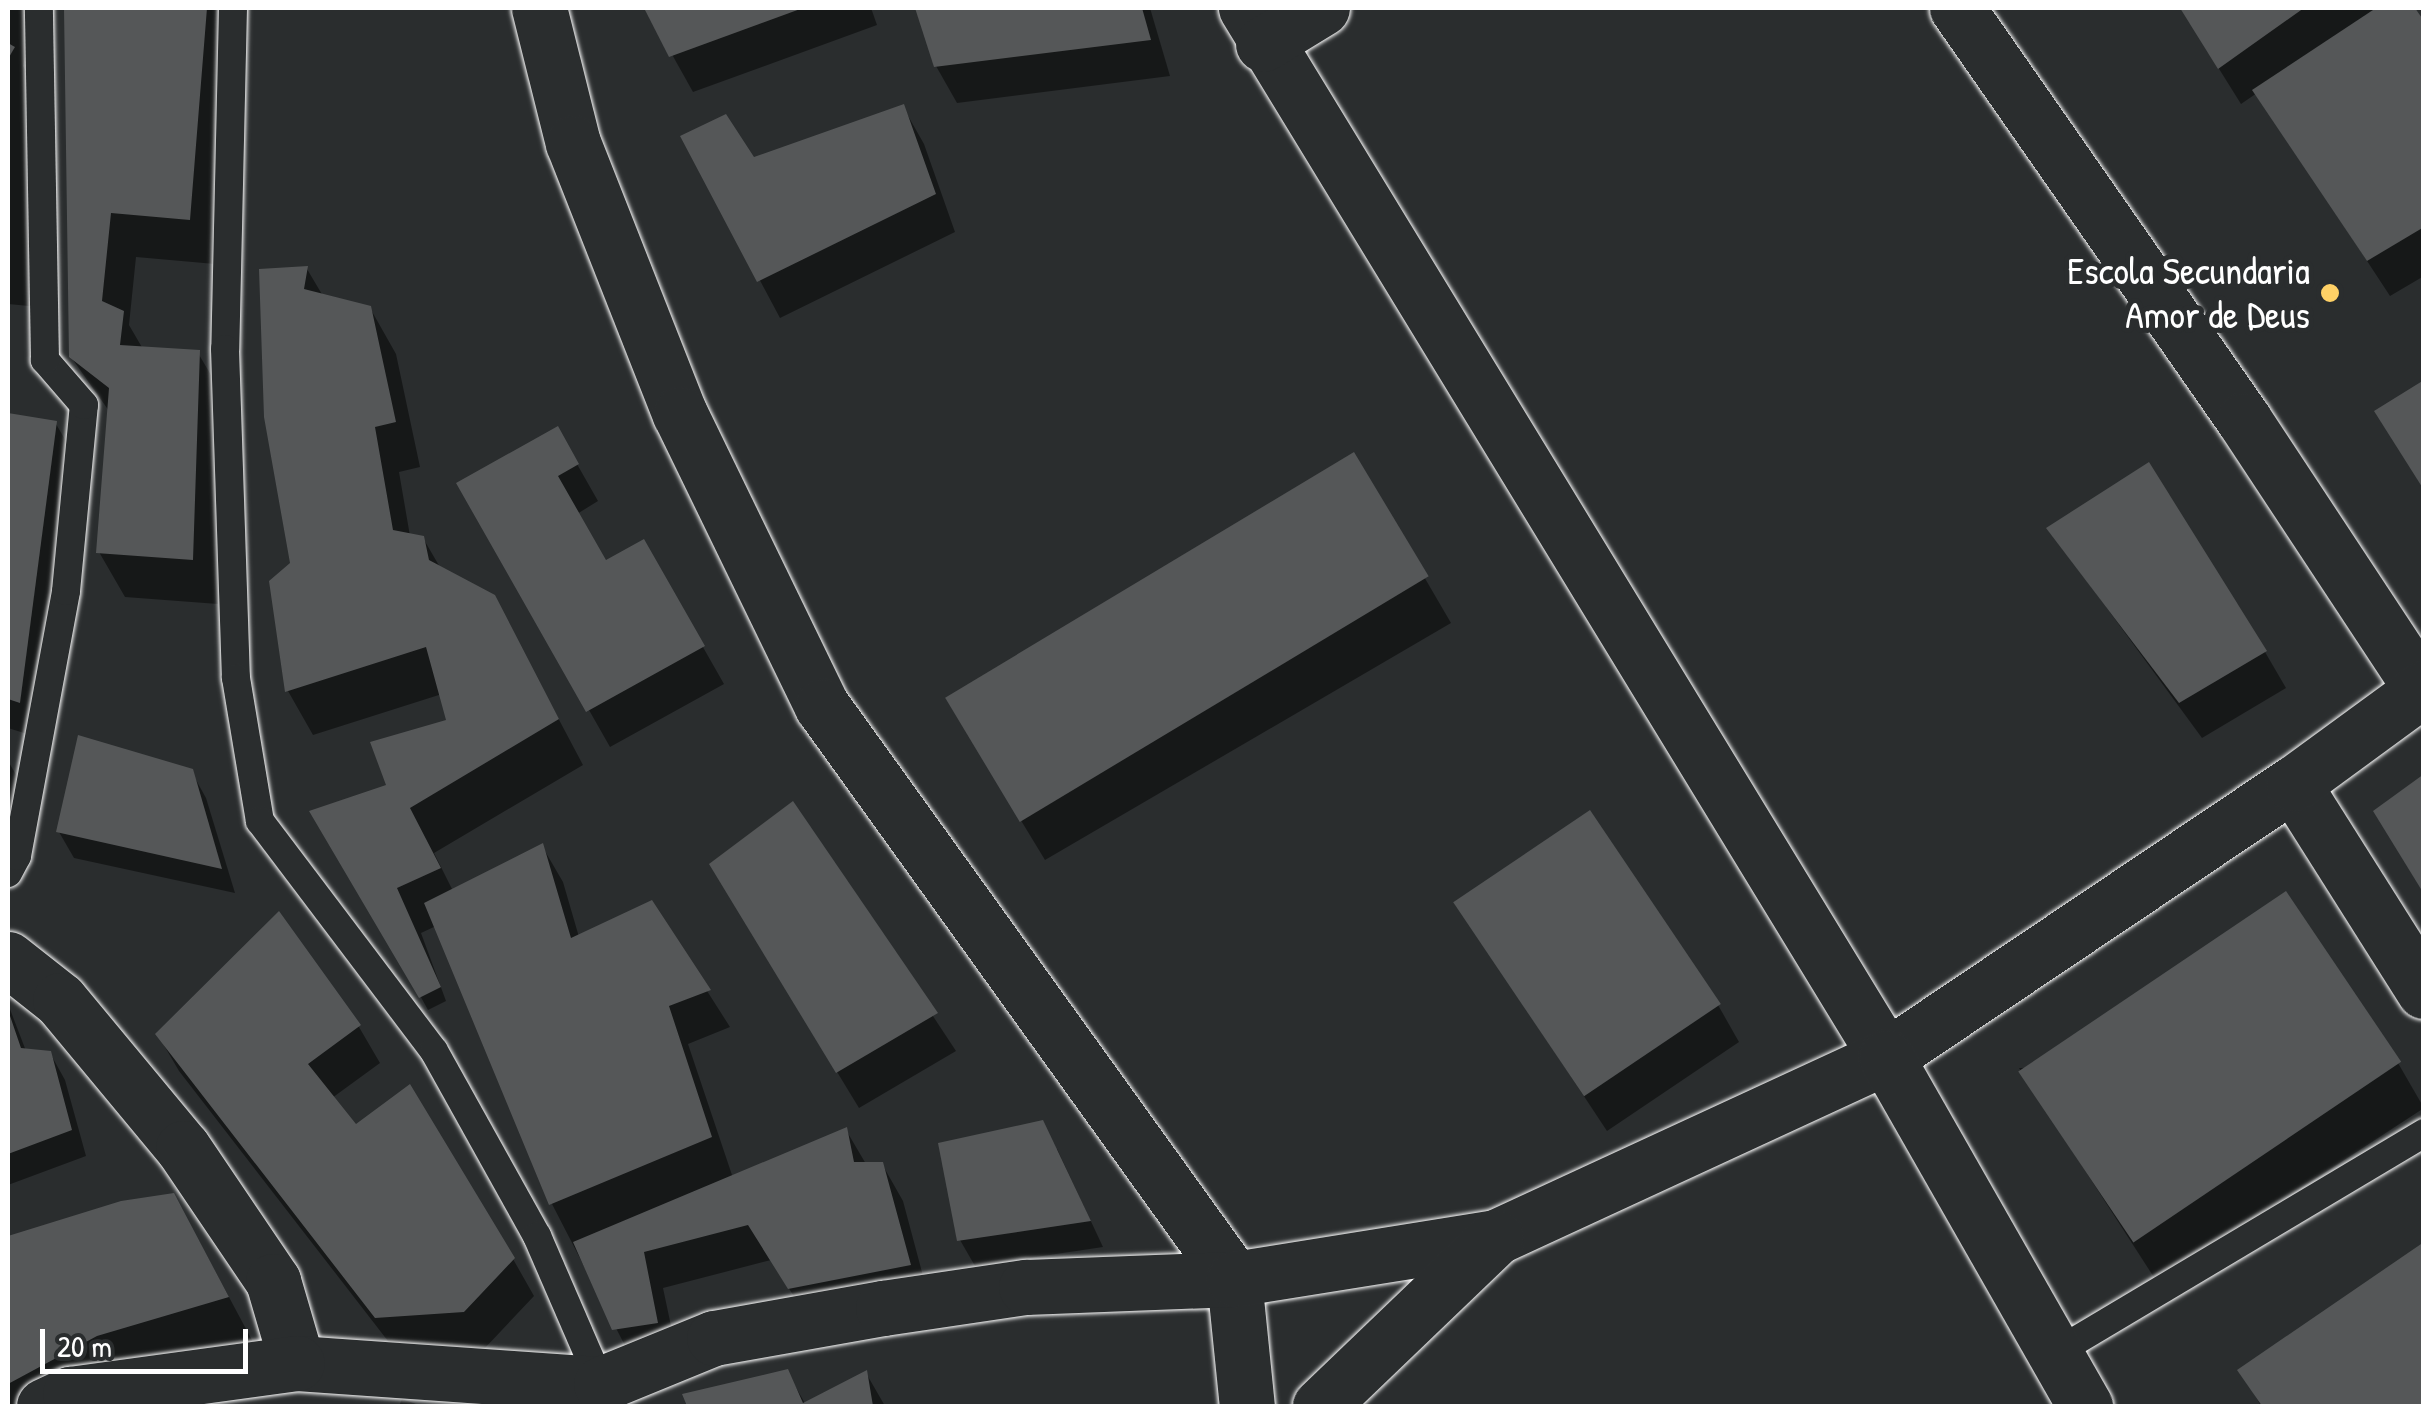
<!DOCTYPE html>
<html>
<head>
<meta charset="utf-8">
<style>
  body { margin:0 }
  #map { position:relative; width:2431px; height:1414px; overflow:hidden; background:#2a2d2e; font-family:"Patrick Hand",sans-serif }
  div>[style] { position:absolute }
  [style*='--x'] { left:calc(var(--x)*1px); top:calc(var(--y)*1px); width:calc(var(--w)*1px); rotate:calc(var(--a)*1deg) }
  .shadow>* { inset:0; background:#0007 }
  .building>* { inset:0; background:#555758; transform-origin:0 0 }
  .roads { filter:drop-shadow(0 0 2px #fff) drop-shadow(0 0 2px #fff) }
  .lane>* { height:28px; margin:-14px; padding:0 14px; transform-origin:14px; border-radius:14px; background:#2a2d2e }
  .street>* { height:55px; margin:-27.5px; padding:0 27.5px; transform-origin:27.5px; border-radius:27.5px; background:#2a2d2e }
  .secondary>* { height:55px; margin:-27.5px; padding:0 27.5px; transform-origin:27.5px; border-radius:27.5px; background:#2a2d2e }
  .dots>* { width:28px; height:28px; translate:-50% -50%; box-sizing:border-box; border:5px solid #2a2d2e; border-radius:50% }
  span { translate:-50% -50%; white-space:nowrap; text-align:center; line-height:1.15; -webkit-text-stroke:10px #2a2d2e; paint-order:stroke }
  .poi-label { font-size:38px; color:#fff }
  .right { translate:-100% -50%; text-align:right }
  .frame { position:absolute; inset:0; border:10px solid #fff; pointer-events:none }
  .scale { position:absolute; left:40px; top:1329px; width:208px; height:45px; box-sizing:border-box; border:5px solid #fff; border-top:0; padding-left:12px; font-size:30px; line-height:35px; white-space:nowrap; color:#fff; -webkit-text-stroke:8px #2a2d2e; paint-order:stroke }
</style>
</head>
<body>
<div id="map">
  <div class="shadow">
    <div style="clip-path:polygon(8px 8px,36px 8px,23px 66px,40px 94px,40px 307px,8px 304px)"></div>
    <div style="clip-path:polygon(66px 8px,236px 8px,215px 264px,136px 257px,129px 325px,143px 349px,198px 353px,224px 397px,218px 604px,125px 597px,99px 552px,109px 411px,71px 357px)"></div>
    <div style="clip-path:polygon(646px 8px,871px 8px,877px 25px,693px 92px)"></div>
    <div style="clip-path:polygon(918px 8px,1150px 8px,1170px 76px,957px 103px,936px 66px)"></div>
    <div style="clip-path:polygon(2181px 8px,2412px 8px,2424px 25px,2424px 276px,2390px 296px,2257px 93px,2241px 104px)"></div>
    <div style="clip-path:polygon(903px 107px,924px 144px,955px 232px,780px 318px,684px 138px,753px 160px)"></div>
    <div style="clip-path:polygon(307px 269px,323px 296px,370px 308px,396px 354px,420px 467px,399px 472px,410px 536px,423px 538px,441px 569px,494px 597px,583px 765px,434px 853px,453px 891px,542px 846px,563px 882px,579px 937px,651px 903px,730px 1027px,688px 1044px,733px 1178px,846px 1130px,866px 1164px,882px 1164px,903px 1201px,930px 1302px,812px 1325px,771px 1260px,663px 1288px,678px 1359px,635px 1365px,552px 1204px,436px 926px,421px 933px,446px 1001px,428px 1010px,400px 959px,390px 786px,449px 722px,442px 694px,313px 735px,288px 691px,293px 564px,266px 417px)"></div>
    <div style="clip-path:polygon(8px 415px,56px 424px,77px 460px,40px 738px,8px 728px)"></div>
    <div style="clip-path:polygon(557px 429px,598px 501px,577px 514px,606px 563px,643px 542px,724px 684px,610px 747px,460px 483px)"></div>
    <div style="clip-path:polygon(1353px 455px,1451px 623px,1045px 860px,971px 738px)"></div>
    <div style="clip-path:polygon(2049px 529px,2265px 652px,2286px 688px,2202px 738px)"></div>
    <div style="clip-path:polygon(8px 761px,18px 778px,8px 866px)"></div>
    <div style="clip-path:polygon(191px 771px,206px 798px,235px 893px,74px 858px,59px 832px)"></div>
    <div style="clip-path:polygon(793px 804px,956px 1051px,859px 1108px,733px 901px)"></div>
    <div style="clip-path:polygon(1456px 903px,1718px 1005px,1739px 1042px,1607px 1131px)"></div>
    <div style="clip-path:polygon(8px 1004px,26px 1051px,50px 1053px,65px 1080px,86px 1156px,8px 1185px)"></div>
    <div style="clip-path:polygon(359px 1027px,380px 1063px,332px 1098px,355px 1128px,513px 1259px,534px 1296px,485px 1348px,398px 1354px,179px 1071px,158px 1035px)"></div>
    <div style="clip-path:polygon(2398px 1063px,2424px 1108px,2157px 1282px,2019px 1068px)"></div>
    <div style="clip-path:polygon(1057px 1149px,1103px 1247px,975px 1266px,960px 1240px)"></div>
    <div style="clip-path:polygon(121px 1204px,199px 1241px,253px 1342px,74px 1406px,8px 1406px,8px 1239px)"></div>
    <div style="clip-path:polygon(2424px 1245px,2424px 1406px,2261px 1406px,2241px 1371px)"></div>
    <div style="clip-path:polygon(787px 1372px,806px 1405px,866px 1373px,885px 1406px,690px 1406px,685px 1396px)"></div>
    <div style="clip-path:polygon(402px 1399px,422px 1406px,399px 1406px)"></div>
  </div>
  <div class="building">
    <div style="clip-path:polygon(64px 8px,207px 8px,190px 220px,111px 213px,102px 301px,124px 311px,120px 345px,200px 350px,193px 560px,96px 553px,109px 388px,69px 357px)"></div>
    <div style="clip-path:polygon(644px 8px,803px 8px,669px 57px)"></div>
    <div style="clip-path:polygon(915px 8px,1142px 8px,1151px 40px,934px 67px)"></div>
    <div style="clip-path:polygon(2180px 8px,2304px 8px,2218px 69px)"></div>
    <div style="clip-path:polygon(2376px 8px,2415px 8px,2424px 21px,2424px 227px,2367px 261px,2252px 90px)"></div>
    <div style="left:8px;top:43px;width:8px;height:219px;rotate:30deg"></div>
    <div style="clip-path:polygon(904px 104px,936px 194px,757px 282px,680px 136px,726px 114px,754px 157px)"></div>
    <div style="clip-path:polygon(308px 266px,304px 289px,371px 306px,396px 422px,375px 427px,393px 530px,424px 536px,429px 560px,495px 595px,559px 719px,410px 808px,441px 868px,397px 888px,441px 987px,419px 998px,309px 811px,386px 785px,370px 742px,446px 720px,426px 647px,285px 692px,269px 581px,290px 563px,264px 417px,259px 269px)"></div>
    <div style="clip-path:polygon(2424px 380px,2424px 490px,2374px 411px)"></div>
    <div style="clip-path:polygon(8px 413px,57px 421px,20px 703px,8px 699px)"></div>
    <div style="clip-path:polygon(558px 426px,579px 464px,558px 476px,606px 560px,644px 539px,705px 646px,586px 712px,456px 483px)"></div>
    <div style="left:1354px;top:452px;width:145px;height:477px;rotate:59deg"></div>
    <div style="clip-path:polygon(2149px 462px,2267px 651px,2179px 703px,2046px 528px)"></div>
    <div style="clip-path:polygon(78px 735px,193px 769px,222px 869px,56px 832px)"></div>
    <div style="clip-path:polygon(2424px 774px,2424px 894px,2373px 811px)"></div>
    <div style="clip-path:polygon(793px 801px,938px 1013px,836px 1073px,709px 864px)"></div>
    <div style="left:1590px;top:810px;width:234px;height:165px;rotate:56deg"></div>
    <div style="clip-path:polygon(543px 843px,571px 938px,652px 900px,711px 990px,669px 1006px,712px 1137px,549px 1205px,424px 903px)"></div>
    <div style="left:2286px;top:891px;width:206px;height:323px;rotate:56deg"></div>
    <div style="clip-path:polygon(279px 911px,361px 1025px,308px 1064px,356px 1124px,410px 1084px,515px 1258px,464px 1312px,375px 1318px,155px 1034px)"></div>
    <div style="clip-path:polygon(8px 1010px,21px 1048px,51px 1051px,72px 1130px,8px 1154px)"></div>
    <div style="clip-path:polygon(1043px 1120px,1091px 1221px,957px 1241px,938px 1143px)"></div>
    <div style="clip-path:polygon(847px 1127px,854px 1162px,883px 1162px,911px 1265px,788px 1289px,748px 1225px,644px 1252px,658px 1323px,612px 1330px,573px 1242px)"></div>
    <div style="clip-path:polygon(174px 1193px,229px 1297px,97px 1336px,8px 1384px,8px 1236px,121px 1201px)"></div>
    <div style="clip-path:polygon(2424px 1242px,2424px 1406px,2262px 1406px,2237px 1370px)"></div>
    <div style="clip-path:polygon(788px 1369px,803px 1403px,867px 1370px,873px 1406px,687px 1406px,682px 1394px)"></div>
  </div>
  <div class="roads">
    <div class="lane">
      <div style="--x:233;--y:8;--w:341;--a:91.3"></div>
      <div style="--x:225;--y:349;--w:329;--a:88.1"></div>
      <div style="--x:236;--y:678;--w:145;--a:80.5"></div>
      <div style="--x:260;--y:821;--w:288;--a:52.9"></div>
      <div style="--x:434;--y:1051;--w:212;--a:60.9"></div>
      <div style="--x:537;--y:1236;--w:161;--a:66.6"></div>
      <div style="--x:8;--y:873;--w:19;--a:-62"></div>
      <div style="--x:17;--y:856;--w:269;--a:-79.5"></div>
      <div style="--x:66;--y:591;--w:187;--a:-84.5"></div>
      <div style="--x:84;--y:405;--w:60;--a:-130.9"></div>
      <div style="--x:45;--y:360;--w:352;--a:-91"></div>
      <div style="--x:2055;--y:1353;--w:430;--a:-30.8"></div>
    </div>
    <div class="street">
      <div style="--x:539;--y:8;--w:139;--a:75.9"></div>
      <div style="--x:573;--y:143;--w:291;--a:68.5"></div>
      <div style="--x:680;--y:414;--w:325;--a:64.1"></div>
      <div style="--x:822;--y:706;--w:706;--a:54.28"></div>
      <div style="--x:1234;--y:1279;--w:128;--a:84.2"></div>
      <div style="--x:1246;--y:8;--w:1229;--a:58.61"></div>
      <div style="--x:1957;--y:8;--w:502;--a:55.14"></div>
      <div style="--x:2244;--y:420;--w:323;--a:56.6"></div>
      <div style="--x:1263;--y:44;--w:69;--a:-31.4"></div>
      <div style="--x:2293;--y:784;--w:245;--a:57.7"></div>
      <div style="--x:8;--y:959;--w:66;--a:38.3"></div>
      <div style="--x:60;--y:1000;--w:192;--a:50.3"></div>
      <div style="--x:183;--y:1148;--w:161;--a:55.9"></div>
      <div style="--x:273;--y:1281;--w:85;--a:73.7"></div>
      <div style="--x:297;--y:1363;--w:305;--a:4"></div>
      <div style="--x:601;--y:1384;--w:122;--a:-22.2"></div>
      <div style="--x:714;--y:1338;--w:172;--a:-10.1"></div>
      <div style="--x:883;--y:1308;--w:145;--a:-8.4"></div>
      <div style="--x:1026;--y:1287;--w:208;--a:-2.2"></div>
      <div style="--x:1234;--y:1279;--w:265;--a:-9.1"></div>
      <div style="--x:1496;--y:1237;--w:430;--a:-24.8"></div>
      <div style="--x:1886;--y:1057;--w:490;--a:-33.9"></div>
      <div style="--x:2293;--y:784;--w:162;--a:-36.2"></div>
      <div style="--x:44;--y:1406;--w:29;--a:-25"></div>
      <div style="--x:70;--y:1394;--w:229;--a:-7.8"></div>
      <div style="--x:1320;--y:1406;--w:244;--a:-43.8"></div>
    </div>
    <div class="secondary">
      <div style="--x:1886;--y:1057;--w:402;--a:60.3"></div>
    </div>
  </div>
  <div class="dots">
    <div style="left:2330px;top:293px;background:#ffd166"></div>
  </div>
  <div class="poi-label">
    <span class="right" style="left:2310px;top:293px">Escola Secundaria<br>Amor de Deus</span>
  </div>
  <div class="frame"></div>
  <div class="scale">20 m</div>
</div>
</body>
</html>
